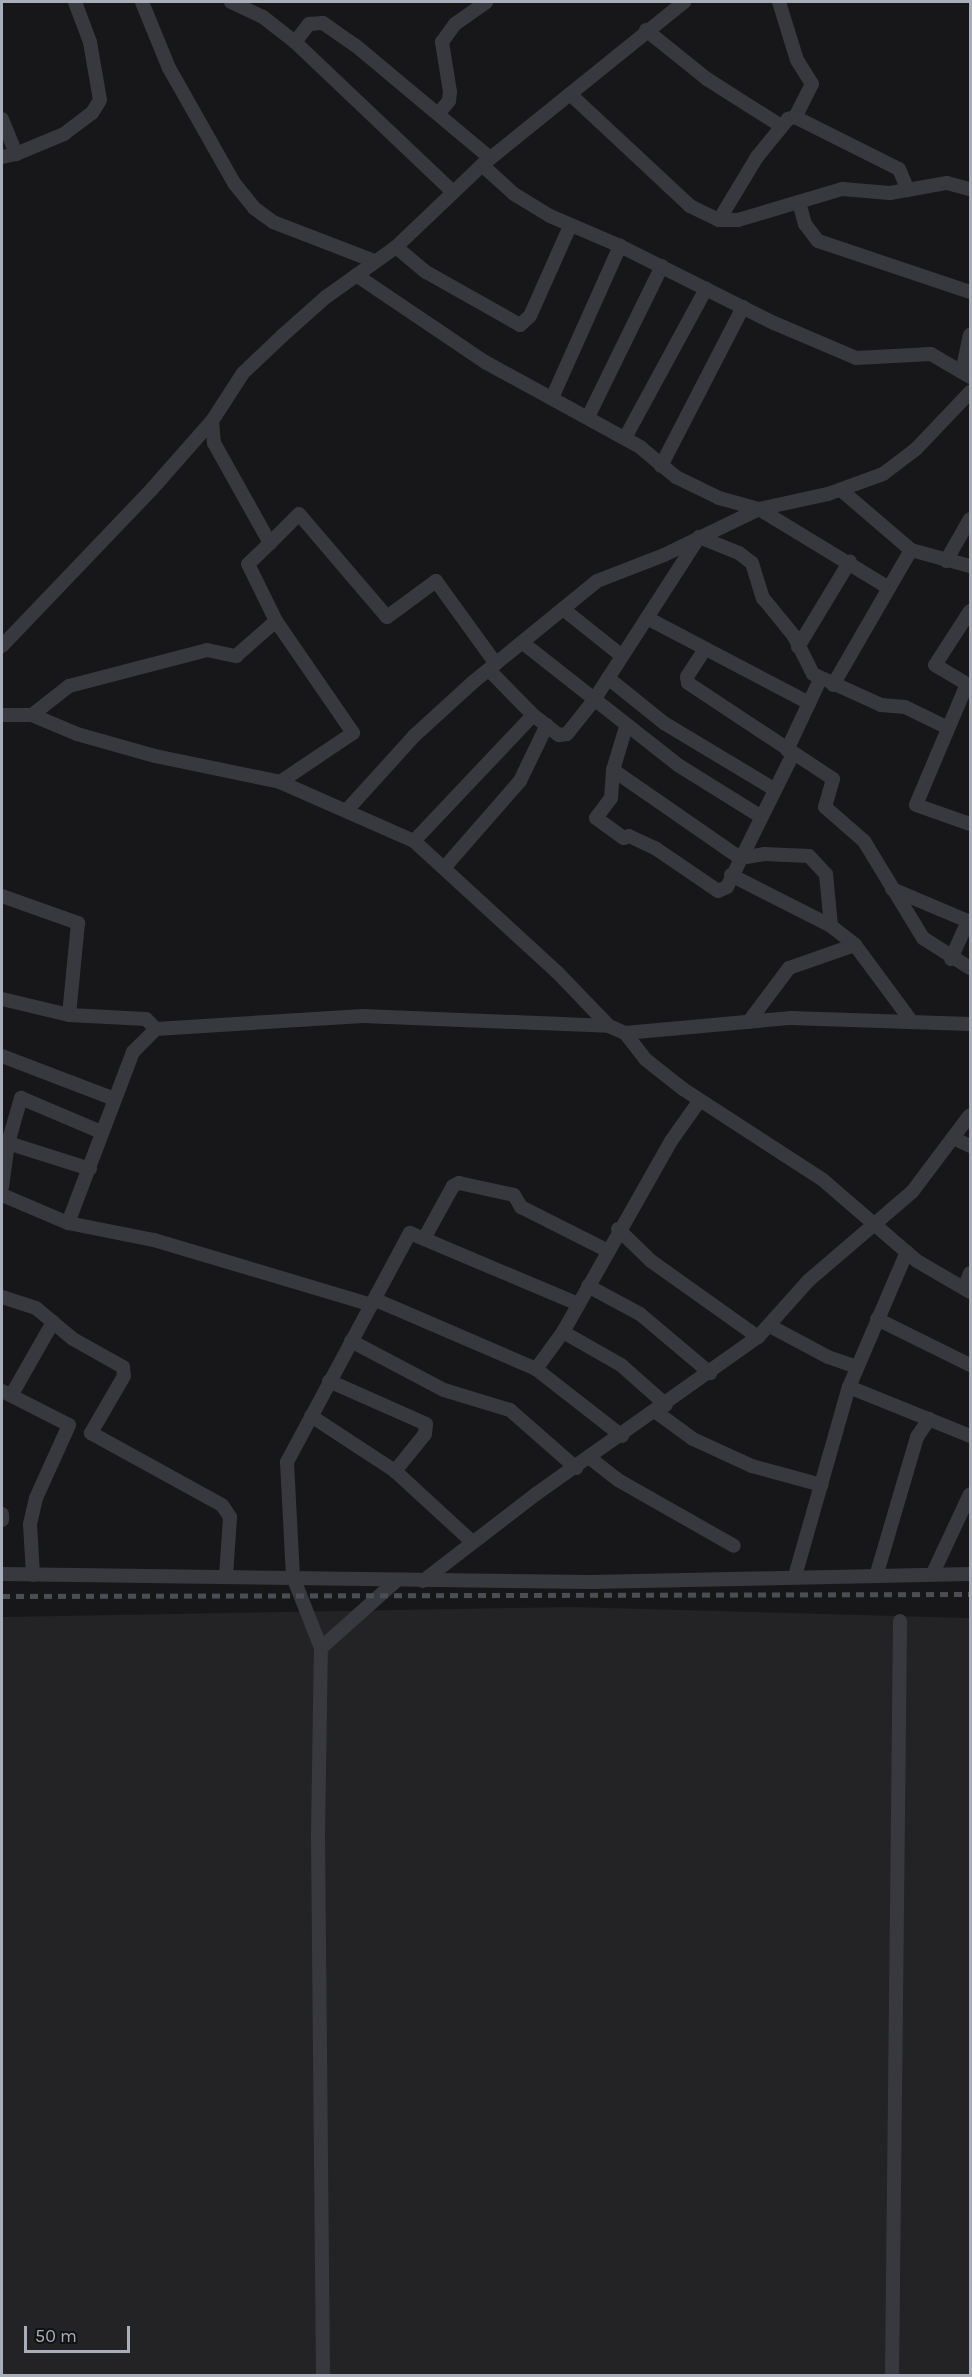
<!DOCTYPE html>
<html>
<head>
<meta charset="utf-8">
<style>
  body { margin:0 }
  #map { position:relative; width:972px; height:2377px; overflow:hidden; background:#171719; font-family:Karla,sans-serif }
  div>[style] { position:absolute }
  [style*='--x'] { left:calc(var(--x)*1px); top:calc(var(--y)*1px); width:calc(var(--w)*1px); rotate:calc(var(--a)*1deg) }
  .built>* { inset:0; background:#232326 }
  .street>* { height:14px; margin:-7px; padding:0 7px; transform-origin:7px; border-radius:7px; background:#38393f }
  .rail>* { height:4.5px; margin-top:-2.25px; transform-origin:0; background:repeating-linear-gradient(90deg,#4a4d54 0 8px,transparent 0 14px) }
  span { translate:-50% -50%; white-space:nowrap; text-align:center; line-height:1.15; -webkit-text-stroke:6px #121214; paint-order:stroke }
  .frame { position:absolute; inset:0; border:3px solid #a8aeba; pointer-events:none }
  .scale { position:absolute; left:24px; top:2326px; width:106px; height:27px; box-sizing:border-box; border:3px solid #a8aeba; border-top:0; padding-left:8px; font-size:18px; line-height:21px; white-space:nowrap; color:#a8aeba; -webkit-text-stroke:4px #121214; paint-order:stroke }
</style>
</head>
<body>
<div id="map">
  <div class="built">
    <div style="clip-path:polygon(571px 1607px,970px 1618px,970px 2375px,2px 2375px,2px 1617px)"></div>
  </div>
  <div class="street">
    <div style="--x:142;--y:2;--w:71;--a:67.8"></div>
    <div style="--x:169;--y:68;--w:132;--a:60.5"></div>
    <div style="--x:234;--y:183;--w:32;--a:51"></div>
    <div style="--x:254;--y:208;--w:24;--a:36"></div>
    <div style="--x:273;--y:222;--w:108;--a:21.1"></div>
    <div style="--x:231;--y:2;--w:35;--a:25"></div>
    <div style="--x:263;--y:17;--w:41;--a:38"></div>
    <div style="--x:295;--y:42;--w:218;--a:43.5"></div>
    <div style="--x:779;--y:2;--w:61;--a:72.8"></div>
    <div style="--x:797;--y:60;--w:28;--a:58"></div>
    <div style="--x:812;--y:84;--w:37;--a:117"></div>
    <div style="--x:646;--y:30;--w:78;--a:38.8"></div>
    <div style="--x:707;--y:79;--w:88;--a:32.4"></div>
    <div style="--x:295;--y:42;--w:23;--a:-52"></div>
    <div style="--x:309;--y:24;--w:14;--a:-4"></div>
    <div style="--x:323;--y:23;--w:39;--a:35"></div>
    <div style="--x:355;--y:45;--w:176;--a:39.9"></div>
    <div style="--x:570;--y:94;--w:164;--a:43"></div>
    <div style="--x:690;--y:206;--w:32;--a:26"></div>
    <div style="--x:719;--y:220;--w:19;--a:0"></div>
    <div style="--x:738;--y:220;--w:109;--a:-16.6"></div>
    <div style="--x:842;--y:189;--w:48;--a:4.8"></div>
    <div style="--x:890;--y:193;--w:58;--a:-10"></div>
    <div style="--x:947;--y:183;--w:24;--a:15"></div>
    <div style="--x:438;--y:114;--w:17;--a:-50"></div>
    <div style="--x:449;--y:101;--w:9;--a:-84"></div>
    <div style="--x:450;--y:92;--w:51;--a:-99.1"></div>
    <div style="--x:442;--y:42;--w:22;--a:-54"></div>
    <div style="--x:455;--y:24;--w:38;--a:-35"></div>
    <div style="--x:2;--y:119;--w:38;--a:68"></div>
    <div style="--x:16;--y:154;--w:14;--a:168"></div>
    <div style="--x:16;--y:154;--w:52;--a:-22.6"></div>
    <div style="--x:64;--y:134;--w:35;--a:-37"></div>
    <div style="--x:92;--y:113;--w:15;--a:-58"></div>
    <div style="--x:100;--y:100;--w:59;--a:-99.8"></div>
    <div style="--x:90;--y:42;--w:43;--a:-110.6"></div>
    <div style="--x:482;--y:165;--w:43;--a:42.2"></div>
    <div style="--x:514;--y:194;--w:42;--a:31.4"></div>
    <div style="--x:550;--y:216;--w:76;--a:23.2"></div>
    <div style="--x:620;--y:246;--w:172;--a:26.6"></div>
    <div style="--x:774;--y:323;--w:89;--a:23.1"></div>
    <div style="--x:856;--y:358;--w:75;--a:-3.1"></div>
    <div style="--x:931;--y:354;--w:45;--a:30.5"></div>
    <div style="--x:799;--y:202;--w:23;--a:75"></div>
    <div style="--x:805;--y:224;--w:21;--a:53"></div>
    <div style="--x:818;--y:241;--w:160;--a:18.5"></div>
    <div style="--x:719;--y:220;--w:74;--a:-58.9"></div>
    <div style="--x:757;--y:157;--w:49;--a:-50.8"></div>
    <div style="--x:788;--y:119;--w:7;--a:-16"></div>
    <div style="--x:795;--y:117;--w:116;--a:26.6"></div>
    <div style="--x:899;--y:169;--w:23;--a:67"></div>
    <div style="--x:396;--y:247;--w:39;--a:40"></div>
    <div style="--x:426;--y:272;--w:108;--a:29.4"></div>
    <div style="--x:520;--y:325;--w:13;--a:-42"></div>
    <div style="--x:530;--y:316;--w:98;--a:-66"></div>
    <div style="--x:356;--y:275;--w:156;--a:34"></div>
    <div style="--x:485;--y:362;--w:177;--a:28.7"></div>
    <div style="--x:640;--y:447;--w:47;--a:39.8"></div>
    <div style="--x:676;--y:477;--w:48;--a:26"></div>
    <div style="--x:719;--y:498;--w:41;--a:15.4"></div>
    <div style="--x:759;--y:509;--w:152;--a:31.3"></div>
    <div style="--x:962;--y:372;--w:38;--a:-78"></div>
    <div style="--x:552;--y:398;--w:167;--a:-65.9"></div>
    <div style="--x:588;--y:417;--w:168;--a:-63.9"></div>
    <div style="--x:212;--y:421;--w:22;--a:85"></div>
    <div style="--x:214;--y:443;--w:115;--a:60.8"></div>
    <div style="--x:270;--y:543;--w:30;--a:136"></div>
    <div style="--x:248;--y:564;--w:64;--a:63.8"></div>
    <div style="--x:276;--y:621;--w:136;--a:55.5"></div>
    <div style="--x:353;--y:733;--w:88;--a:146.1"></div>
    <div style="--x:625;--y:438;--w:170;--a:-61.5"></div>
    <div style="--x:661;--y:466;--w:179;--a:-62.7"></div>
    <div style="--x:841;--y:490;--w:92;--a:40.6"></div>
    <div style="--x:911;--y:550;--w:61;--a:15.2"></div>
    <div style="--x:270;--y:543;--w:41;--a:-45"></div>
    <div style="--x:299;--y:514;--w:135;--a:49.5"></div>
    <div style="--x:387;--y:617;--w:61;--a:-36.3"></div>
    <div style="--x:436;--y:581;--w:102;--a:54.1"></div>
    <div style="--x:946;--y:561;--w:48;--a:-60.3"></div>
    <div style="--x:563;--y:609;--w:75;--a:38.5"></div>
    <div style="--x:970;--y:611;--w:64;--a:122.9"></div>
    <div style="--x:935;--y:665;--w:41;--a:31"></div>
    <div style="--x:647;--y:618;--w:183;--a:27.7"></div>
    <div style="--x:523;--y:643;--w:197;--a:38.2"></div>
    <div style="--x:678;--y:765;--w:97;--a:31.9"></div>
    <div style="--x:2;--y:646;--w:217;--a:-46.3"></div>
    <div style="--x:152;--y:489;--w:91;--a:-48.6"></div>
    <div style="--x:212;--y:421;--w:57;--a:-57.1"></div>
    <div style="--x:243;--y:373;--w:54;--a:-43.5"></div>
    <div style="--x:282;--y:336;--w:59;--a:-41.6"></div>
    <div style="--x:326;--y:297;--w:86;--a:-35.5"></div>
    <div style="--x:396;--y:247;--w:119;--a:-43.6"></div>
    <div style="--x:482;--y:165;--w:260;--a:-38.9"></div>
    <div style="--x:798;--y:647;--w:100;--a:-58.8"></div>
    <div style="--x:705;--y:649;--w:33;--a:123"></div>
    <div style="--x:687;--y:677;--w:6;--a:81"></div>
    <div style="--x:688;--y:683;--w:174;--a:33.5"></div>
    <div style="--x:833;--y:779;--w:29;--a:106"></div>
    <div style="--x:825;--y:807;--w:52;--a:41.1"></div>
    <div style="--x:864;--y:841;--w:114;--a:58.7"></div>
    <div style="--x:923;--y:938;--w:56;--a:32.6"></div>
    <div style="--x:489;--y:670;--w:63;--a:45.6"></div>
    <div style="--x:533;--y:715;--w:33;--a:38"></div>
    <div style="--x:559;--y:735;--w:8;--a:-7"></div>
    <div style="--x:567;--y:734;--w:43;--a:-51.5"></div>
    <div style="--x:594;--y:700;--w:194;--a:-57.2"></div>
    <div style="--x:699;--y:537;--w:43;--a:21.8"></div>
    <div style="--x:739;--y:553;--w:16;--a:38"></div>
    <div style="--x:752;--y:563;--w:37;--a:73"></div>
    <div style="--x:763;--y:598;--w:49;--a:50.8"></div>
    <div style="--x:794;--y:636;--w:42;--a:63.4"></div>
    <div style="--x:813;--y:674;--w:75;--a:24.5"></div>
    <div style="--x:881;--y:705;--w:24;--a:5"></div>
    <div style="--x:905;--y:707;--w:48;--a:26"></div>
    <div style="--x:608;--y:678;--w:72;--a:38.8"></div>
    <div style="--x:664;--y:723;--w:128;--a:31"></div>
    <div style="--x:967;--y:684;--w:131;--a:112.9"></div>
    <div style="--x:916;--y:805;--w:57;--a:19.4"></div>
    <div style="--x:833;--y:685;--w:156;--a:-60"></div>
    <div style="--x:2;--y:715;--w:30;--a:0"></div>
    <div style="--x:32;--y:715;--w:49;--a:22.9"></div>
    <div style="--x:77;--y:734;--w:81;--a:15.8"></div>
    <div style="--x:155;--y:756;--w:128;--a:11.7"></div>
    <div style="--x:280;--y:782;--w:146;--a:23.8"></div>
    <div style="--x:414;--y:841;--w:194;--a:42.5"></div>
    <div style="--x:557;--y:972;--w:75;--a:46.1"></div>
    <div style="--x:609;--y:1026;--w:17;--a:24"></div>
    <div style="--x:625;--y:1033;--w:167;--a:-5.2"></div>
    <div style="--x:791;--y:1018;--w:179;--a:1.9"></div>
    <div style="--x:32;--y:715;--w:47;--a:-38.1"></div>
    <div style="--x:69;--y:686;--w:143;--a:-14.6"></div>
    <div style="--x:207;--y:650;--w:30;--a:12"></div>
    <div style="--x:236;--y:656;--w:53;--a:-41.2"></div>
    <div style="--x:626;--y:727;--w:45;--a:106.8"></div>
    <div style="--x:613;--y:770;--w:28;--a:94"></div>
    <div style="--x:611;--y:798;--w:25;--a:127"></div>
    <div style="--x:596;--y:818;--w:34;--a:36"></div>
    <div style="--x:624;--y:838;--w:5;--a:-22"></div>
    <div style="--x:629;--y:836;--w:29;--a:25"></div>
    <div style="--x:655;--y:848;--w:76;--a:34.3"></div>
    <div style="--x:718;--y:891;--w:10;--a:-24"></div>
    <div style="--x:727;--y:887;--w:148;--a:-63.6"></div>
    <div style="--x:787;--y:750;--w:77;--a:-64.8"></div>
    <div style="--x:613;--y:770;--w:155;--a:34.7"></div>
    <div style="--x:740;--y:858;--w:24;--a:-9"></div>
    <div style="--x:764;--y:854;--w:45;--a:2.5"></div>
    <div style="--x:809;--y:856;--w:25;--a:47"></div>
    <div style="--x:826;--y:874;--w:52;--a:84.5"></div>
    <div style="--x:347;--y:810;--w:100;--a:-47.8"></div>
    <div style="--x:414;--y:736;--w:79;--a:-42.4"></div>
    <div style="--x:472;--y:683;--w:161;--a:-39.2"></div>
    <div style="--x:597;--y:581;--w:72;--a:-21.2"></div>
    <div style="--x:664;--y:555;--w:106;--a:-25.8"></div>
    <div style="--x:759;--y:509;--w:71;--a:-12.3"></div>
    <div style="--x:828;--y:494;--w:59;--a:-20"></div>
    <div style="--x:883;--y:474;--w:41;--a:-37.1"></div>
    <div style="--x:916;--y:449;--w:79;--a:-46.5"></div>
    <div style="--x:414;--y:841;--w:173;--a:-46.6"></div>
    <div style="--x:444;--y:868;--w:116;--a:-48.9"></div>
    <div style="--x:520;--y:781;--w:62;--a:-64.3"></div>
    <div style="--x:731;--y:875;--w:112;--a:27"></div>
    <div style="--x:831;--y:926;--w:31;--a:38"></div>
    <div style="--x:855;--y:945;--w:96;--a:53.5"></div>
    <div style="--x:892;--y:889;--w:85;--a:22.9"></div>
    <div style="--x:2;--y:896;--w:81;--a:19.6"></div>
    <div style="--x:78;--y:923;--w:92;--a:95.6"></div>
    <div style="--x:951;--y:959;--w:42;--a:-65.9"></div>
    <div style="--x:2;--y:999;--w:69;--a:13.4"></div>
    <div style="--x:69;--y:1015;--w:77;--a:3"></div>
    <div style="--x:146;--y:1019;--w:14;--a:45"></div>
    <div style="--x:750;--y:1020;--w:65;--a:-53.1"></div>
    <div style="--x:789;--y:968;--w:70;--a:-19.2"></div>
    <div style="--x:625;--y:1033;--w:33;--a:52"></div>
    <div style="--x:645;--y:1059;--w:48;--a:38.3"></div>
    <div style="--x:683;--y:1089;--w:167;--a:33"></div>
    <div style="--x:823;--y:1180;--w:124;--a:40.8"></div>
    <div style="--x:917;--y:1261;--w:61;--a:30.3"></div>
    <div style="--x:2;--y:1056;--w:118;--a:20.9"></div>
    <div style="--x:953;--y:1138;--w:19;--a:25"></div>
    <div style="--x:8;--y:1143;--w:86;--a:17.6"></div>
    <div style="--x:2;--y:1187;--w:44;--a:-82.2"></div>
    <div style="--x:8;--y:1143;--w:47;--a:-73.9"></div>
    <div style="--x:21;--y:1098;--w:87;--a:23"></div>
    <div style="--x:2;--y:1195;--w:72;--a:23"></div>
    <div style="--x:68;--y:1223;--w:88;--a:11.2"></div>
    <div style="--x:154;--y:1240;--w:227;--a:16.6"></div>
    <div style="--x:68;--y:1223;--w:183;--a:-69.2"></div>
    <div style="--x:133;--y:1052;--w:33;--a:-45"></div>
    <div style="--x:156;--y:1029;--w:207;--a:-3.6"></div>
    <div style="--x:363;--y:1016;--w:246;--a:2.3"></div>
    <div style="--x:618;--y:1229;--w:46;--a:44.1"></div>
    <div style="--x:651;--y:1261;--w:131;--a:35.4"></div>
    <div style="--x:425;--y:1237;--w:58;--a:-61.2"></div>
    <div style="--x:453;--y:1186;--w:7;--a:-27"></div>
    <div style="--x:459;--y:1183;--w:56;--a:12.3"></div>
    <div style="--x:514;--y:1195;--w:14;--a:60"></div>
    <div style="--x:521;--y:1207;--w:95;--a:26.8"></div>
    <div style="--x:588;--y:1286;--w:59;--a:28.3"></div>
    <div style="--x:640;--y:1314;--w:92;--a:40.1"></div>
    <div style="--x:964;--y:1288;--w:16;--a:-68"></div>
    <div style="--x:2;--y:1297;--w:36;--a:18"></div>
    <div style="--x:36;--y:1308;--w:48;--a:40"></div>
    <div style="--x:73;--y:1339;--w:57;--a:29.2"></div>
    <div style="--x:123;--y:1367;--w:9;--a:84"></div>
    <div style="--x:124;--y:1376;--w:66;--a:120.1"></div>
    <div style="--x:91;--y:1433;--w:149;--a:28.8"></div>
    <div style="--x:222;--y:1505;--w:14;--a:56"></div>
    <div style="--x:230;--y:1517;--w:58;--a:93.9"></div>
    <div style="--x:376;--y:1300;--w:174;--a:23.3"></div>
    <div style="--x:536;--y:1369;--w:109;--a:37.9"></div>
    <div style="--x:877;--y:1319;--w:104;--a:26.3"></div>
    <div style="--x:770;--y:1326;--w:66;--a:28.1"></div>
    <div style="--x:828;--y:1357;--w:31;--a:19"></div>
    <div style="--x:563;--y:1332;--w:67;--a:29.6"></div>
    <div style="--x:621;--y:1365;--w:60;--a:41.6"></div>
    <div style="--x:351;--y:1341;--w:105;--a:27.8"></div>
    <div style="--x:444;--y:1390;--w:69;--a:16.9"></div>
    <div style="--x:510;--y:1410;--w:88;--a:41.3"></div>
    <div style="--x:536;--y:1369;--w:46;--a:-53.9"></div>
    <div style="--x:563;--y:1332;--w:219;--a:-60.5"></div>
    <div style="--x:671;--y:1141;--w:50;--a:-54.7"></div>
    <div style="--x:329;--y:1381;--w:106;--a:23.9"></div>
    <div style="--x:426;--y:1424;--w:10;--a:96"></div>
    <div style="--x:425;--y:1434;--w:48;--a:129"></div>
    <div style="--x:849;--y:1387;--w:131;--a:22"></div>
    <div style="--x:2;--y:1391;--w:75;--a:26.9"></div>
    <div style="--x:69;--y:1425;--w:80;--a:114.3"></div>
    <div style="--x:36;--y:1498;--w:27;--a:103"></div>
    <div style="--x:30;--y:1524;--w:51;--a:86.6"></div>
    <div style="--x:12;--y:1394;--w:83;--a:-60.3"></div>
    <div style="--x:656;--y:1412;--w:46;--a:36.1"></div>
    <div style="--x:693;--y:1439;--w:65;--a:24.6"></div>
    <div style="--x:752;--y:1466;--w:72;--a:15.4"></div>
    <div style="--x:311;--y:1416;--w:100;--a:33.2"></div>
    <div style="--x:395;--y:1471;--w:103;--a:42.6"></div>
    <div style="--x:590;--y:1458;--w:36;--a:38"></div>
    <div style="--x:618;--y:1480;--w:133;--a:29.6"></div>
    <div style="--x:2;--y:1514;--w:6;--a:90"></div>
    <div style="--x:877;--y:1573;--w:142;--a:-73.6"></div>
    <div style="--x:917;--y:1437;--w:22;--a:-56"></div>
    <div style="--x:933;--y:1573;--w:87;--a:-64.9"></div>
    <div style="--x:2;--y:1574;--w:589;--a:0.78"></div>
    <div style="--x:591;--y:1582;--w:379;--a:-1.2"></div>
    <div style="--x:795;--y:1576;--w:197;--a:-74.1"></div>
    <div style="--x:849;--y:1387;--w:147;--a:-66.8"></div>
    <div style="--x:423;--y:1581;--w:143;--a:-37.6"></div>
    <div style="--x:536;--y:1494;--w:272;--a:-35.3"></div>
    <div style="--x:758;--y:1337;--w:75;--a:-48.2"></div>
    <div style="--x:808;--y:1281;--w:137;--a:-40.6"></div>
    <div style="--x:912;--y:1192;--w:96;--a:-53"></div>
    <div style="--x:321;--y:1648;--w:101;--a:-41.8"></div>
    <div style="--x:323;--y:2376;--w:542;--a:-90.53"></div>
    <div style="--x:318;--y:1834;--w:186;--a:-89.1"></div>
    <div style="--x:321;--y:1648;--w:76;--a:-111.5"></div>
    <div style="--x:293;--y:1577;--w:115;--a:-93"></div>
    <div style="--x:287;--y:1462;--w:260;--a:-61.8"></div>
    <div style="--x:410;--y:1233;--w:182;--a:22.9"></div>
    <div style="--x:892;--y:2376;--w:755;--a:-89.39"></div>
  </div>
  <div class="rail">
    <div style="--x:2;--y:1596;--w:968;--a:-0.12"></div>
  </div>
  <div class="frame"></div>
  <div class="scale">50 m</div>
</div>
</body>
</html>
